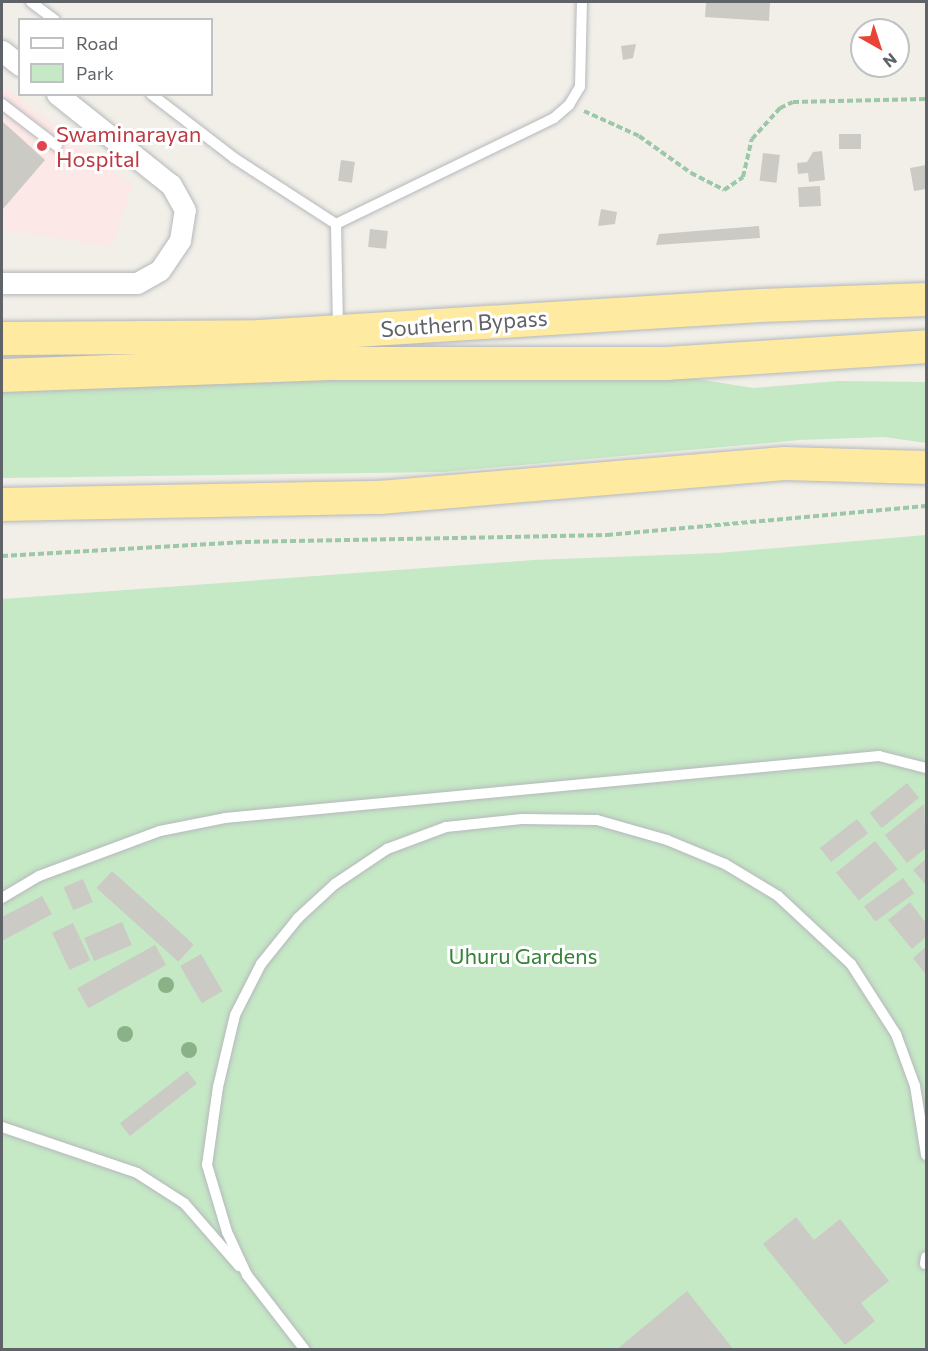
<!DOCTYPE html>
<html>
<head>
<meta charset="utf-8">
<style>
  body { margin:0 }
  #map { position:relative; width:928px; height:1351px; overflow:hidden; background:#f1efe8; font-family:Commissioner,sans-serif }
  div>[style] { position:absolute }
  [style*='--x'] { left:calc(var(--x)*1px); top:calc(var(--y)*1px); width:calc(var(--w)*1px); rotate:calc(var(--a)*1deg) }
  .medical>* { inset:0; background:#fce8e6 }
  .green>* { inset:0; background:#c5e8c5 }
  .building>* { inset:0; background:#cccac5; transform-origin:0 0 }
  .path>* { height:4px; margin-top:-2px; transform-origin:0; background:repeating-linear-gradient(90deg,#9cc7a9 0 6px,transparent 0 9px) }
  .roads { filter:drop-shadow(0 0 2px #b5b8bc) drop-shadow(0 0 2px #b5b8bc) }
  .service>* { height:10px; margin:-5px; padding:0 5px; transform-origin:5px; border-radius:5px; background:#fff }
  .minor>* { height:21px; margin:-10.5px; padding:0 10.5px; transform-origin:10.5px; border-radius:10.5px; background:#fff }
  .trunk>* { height:33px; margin:-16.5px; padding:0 16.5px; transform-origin:16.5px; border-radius:16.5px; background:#feeaa1 }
  .trees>* { width:16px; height:16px; margin:-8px; border-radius:50%; background:#89b387 }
  .dots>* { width:16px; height:16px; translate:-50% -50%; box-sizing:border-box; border:3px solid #fff; border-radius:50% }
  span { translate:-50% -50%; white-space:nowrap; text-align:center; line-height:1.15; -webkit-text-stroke:6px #fff; paint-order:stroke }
  .health-label { font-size:22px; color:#be3a42 }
  .left { translate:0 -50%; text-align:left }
  .street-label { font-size:22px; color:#5f6368 }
  .park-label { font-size:22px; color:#348238 }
  .frame { position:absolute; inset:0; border:3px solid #5f6368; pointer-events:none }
  .legend { position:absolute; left:18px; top:18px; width:195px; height:78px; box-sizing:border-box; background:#fff; border:2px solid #bfc1c3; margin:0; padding:8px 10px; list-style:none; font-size:18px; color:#5f6368 }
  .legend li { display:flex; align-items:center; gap:12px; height:30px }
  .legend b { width:30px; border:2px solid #bfc1c3 }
  .north { position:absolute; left:850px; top:18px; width:60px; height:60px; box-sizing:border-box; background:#fff; border:2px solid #bfc1c3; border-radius:50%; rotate:141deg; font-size:16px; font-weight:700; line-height:24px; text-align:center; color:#5f6368 }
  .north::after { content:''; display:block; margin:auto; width:21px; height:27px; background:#ea4335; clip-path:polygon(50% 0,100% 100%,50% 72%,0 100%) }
</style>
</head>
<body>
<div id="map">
  <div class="medical">
    <div style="clip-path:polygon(2px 85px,132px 185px,112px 247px,2px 229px)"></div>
  </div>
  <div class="green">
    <div style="clip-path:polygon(666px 374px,753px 388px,839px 381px,926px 382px,926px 443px,884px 437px,800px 440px,444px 472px,2px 478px,2px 382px)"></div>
    <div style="clip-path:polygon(926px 535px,926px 1349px,2px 1350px,2px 599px,534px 560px,719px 553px)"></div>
  </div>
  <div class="building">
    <div style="clip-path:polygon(706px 2px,770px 2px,769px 21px,705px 17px)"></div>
    <div style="clip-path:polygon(636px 44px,633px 58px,623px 60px,621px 46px)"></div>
    <div style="clip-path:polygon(2px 121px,45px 160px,2px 210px)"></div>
    <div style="left:861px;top:134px;width:15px;height:22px;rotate:90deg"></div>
    <div style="clip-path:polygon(822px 151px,825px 180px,809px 182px,808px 173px,798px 174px,797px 163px,807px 162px,813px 152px)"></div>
    <div style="left:763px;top:153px;width:17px;height:28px;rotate:7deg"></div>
    <div style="left:341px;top:160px;width:14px;height:21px;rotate:8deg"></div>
    <div style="clip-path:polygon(926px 165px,926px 189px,914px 191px,910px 168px)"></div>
    <div style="left:820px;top:186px;width:20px;height:22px;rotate:87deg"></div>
    <div style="clip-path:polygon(601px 209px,617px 212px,615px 224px,598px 226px)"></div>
    <div style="clip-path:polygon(759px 226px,760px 238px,656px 245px,659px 234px)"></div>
    <div style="left:370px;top:229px;width:18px;height:18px;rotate:6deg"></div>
    <div style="left:907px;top:783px;width:19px;height:48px;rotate:51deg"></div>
    <div style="clip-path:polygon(924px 804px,926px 848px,907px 863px,885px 835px)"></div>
    <div style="left:857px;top:819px;width:18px;height:47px;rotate:52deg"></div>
    <div style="left:875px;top:841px;width:36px;height:50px;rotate:51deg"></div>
    <div style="clip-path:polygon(926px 859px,926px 883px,925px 884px,913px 870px)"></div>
    <div style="left:112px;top:871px;width:110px;height:23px;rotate:42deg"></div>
    <div style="left:903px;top:878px;width:19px;height:48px;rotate:54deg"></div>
    <div style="left:83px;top:879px;width:25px;height:21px;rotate:67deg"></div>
    <div style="clip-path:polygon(42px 896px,52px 914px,2px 941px,2px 917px)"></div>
    <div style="clip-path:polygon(910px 902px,926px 923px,926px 937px,912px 949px,888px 920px)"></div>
    <div style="left:122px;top:922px;width:25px;height:41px;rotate:67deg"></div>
    <div style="left:73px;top:923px;width:41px;height:23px;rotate:65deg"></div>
    <div style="left:155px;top:945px;width:23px;height:89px;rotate:61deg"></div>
    <div style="clip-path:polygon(926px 947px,926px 975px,913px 958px)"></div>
    <div style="left:201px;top:954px;width:43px;height:24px;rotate:60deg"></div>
    <div style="left:187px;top:1071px;width:16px;height:85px;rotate:52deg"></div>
    <div style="clip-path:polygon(796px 1217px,814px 1240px,840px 1219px,889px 1281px,861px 1303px,875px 1321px,845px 1345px,763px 1244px)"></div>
    <div style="clip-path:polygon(687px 1291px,734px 1350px,616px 1350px)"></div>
  </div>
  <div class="path">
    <div style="--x:584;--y:111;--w:60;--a:24.4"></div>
    <div style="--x:639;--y:136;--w:64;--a:35.4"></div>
    <div style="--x:691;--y:173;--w:37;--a:27"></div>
    <div style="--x:724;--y:190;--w:23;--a:-34"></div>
    <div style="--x:743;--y:177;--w:39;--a:-77"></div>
    <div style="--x:752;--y:139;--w:42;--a:-47.9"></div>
    <div style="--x:780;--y:108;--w:14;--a:-25"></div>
    <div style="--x:793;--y:102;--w:133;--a:-1.3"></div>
    <div style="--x:2;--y:556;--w:243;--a:-3.3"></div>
    <div style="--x:245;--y:542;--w:362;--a:-1.1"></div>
    <div style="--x:607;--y:535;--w:320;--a:-5.2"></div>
  </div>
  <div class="roads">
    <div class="service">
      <div style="--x:31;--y:2;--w:30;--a:37"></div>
      <div style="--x:151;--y:94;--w:105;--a:37.6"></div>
      <div style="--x:234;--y:158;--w:121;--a:32.9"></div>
      <div style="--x:2;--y:104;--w:69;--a:37.4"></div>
      <div style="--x:338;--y:328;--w:104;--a:-91.1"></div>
      <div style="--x:336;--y:224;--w:242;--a:-25.9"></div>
      <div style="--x:554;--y:118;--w:20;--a:-41"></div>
      <div style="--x:569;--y:105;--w:21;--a:-59"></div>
      <div style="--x:580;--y:87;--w:85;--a:-88.7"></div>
      <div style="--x:2;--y:898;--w:43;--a:-30.7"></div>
      <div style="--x:39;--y:876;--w:129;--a:-20.4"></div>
      <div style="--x:160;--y:831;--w:66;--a:-11.3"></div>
      <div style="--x:225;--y:818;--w:657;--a:-5.42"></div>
      <div style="--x:879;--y:756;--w:49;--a:14.3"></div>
      <div style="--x:2;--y:1127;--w:143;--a:18.8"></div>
      <div style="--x:137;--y:1173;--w:56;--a:32.6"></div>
      <div style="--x:184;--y:1203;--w:84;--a:48.9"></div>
      <div style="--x:925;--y:1264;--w:7;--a:-82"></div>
      <div style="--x:305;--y:1350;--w:95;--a:-127.7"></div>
      <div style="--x:247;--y:1275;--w:47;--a:-114.9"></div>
      <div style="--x:227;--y:1232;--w:70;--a:-106.6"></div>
      <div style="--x:207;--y:1165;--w:79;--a:-82"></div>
      <div style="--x:218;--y:1087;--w:74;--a:-76.7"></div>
      <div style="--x:235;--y:1015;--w:57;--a:-63"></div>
      <div style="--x:261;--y:964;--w:59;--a:-51.2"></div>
      <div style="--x:298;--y:918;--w:50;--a:-42.6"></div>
      <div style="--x:335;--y:884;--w:63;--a:-33.9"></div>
      <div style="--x:387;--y:849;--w:63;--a:-20.4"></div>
      <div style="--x:446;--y:827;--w:76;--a:-6"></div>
      <div style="--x:522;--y:819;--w:75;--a:0.8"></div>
      <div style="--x:597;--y:820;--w:73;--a:15.9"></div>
      <div style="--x:667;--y:840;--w:63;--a:22.5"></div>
      <div style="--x:725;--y:864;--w:62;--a:31.1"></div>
      <div style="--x:778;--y:896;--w:100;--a:43"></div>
      <div style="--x:851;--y:964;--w:83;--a:57.3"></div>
      <div style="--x:896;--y:1034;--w:55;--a:69.9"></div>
      <div style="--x:915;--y:1086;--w:70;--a:80.9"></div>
    </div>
    <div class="minor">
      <div style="--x:2;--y:51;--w:23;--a:38"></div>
      <div style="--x:2;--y:283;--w:135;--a:0"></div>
      <div style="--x:137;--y:283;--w:26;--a:-29"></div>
      <div style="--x:160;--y:270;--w:36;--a:-56"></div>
      <div style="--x:180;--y:240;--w:30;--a:-81"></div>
      <div style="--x:185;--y:210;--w:29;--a:-119"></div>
      <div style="--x:171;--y:185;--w:146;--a:-141.4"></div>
    </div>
    <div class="trunk">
      <div style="--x:2;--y:338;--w:257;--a:-0.4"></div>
      <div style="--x:259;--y:336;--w:502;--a:-3.54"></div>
      <div style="--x:760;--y:305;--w:166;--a:-2.1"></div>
      <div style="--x:2;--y:375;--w:334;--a:-2.1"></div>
      <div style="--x:336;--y:363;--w:330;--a:0"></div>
      <div style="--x:666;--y:363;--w:261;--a:-3.7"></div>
      <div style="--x:2;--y:504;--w:377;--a:-1.1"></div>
      <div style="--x:379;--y:497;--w:406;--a:-4.8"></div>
      <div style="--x:784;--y:463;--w:142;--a:1.6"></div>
    </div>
  </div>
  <div class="trees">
    <div style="left:166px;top:985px"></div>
    <div style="left:125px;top:1034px"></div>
    <div style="left:189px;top:1050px"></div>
  </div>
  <div class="dots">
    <div style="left:42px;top:146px;background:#e0444e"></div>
  </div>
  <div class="health-label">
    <span class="left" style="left:56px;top:146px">Swaminarayan<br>Hospital</span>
  </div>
  <div class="street-label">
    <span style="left:464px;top:323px;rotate:-4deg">Southern Bypass</span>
  </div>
  <div class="park-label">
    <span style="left:523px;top:956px">Uhuru Gardens</span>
  </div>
  <div class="frame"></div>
  <ul class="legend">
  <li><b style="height:8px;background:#fff"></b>Road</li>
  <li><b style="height:16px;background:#c5e8c5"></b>Park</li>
  </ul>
  <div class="north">N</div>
</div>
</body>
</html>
